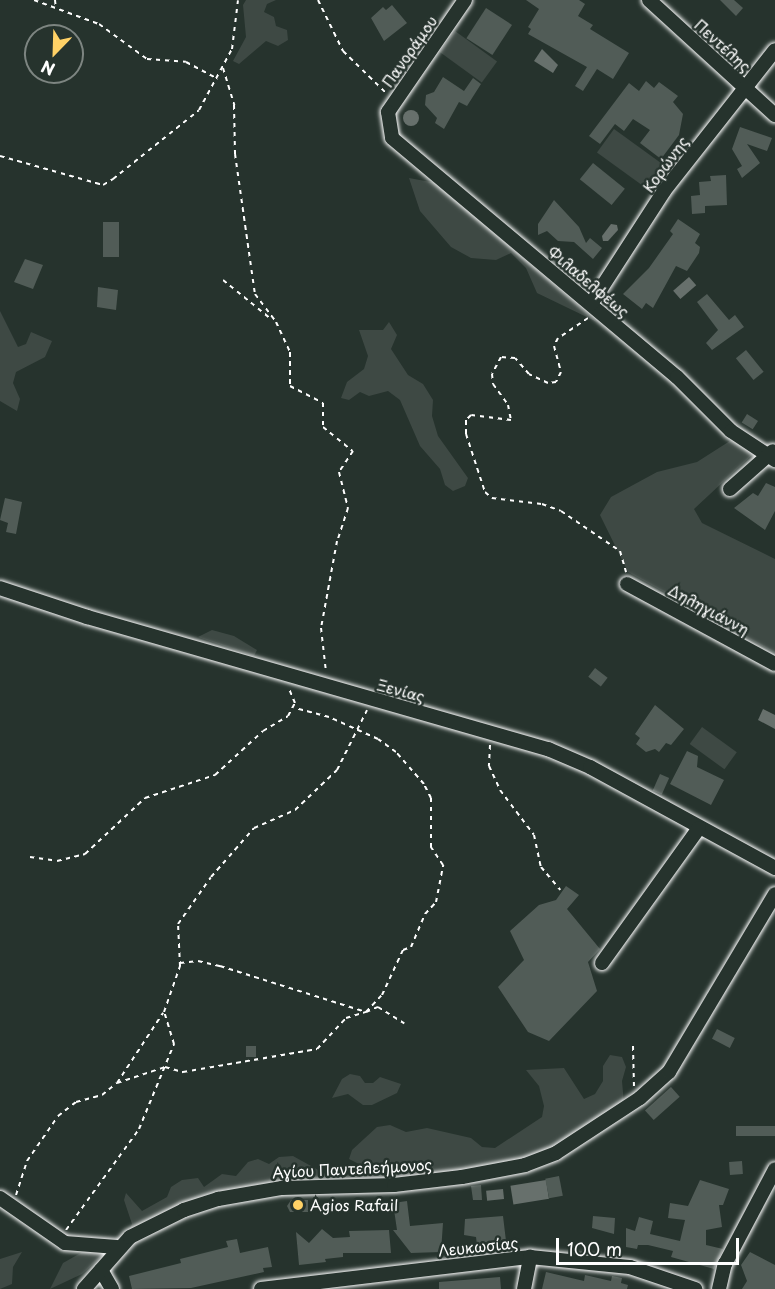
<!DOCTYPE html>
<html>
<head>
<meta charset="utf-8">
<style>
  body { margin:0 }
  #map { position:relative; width:775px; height:1289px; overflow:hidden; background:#26332d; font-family:"Playpen Sans",sans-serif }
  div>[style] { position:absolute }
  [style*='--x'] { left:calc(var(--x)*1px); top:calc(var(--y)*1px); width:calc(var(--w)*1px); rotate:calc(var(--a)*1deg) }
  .green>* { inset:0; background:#3e4944; transform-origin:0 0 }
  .water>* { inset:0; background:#67706c; transform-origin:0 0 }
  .round { border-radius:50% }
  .building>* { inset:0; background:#515c57; transform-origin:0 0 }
  .path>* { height:2px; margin-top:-1px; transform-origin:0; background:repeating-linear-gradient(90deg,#fff 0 4.5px,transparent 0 9px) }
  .roads { filter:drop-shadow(0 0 2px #fff) drop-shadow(0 0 2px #fff) }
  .minor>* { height:14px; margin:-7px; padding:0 7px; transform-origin:7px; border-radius:7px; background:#26332d }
  .dots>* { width:16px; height:16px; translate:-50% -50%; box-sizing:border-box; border:3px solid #26332d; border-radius:50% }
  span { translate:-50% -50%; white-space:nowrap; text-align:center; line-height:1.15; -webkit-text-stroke:5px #26332d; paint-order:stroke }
  .street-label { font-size:15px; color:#fff }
  .poi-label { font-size:15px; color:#fff }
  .left { translate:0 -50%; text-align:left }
  .north { position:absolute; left:24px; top:24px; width:60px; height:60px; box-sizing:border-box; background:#26332d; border:2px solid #7d8581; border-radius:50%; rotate:203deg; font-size:16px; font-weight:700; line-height:24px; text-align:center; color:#fff }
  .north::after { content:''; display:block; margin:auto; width:21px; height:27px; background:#ffd166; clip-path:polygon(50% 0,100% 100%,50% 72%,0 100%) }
  .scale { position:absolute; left:556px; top:1238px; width:183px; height:27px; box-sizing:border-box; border:3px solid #fff; border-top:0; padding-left:8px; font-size:18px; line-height:21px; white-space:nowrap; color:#fff; -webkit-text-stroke:4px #26332d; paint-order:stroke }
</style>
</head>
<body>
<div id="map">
  <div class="green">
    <div style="clip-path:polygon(246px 0,276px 0,267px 4px,264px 12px,274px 17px,276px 26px,287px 30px,288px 40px,278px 46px,266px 41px,239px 64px,233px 61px,246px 37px,243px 5px)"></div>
    <div style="left:455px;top:31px;width:52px;height:26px;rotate:36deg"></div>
    <div style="left:614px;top:129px;width:64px;height:29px;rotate:36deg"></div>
    <div style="clip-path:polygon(409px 178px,436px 183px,597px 322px,537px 293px,526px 268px,511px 253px,496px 260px,471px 258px,451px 247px,420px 211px)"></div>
    <div style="clip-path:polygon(0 311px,18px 347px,26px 344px,31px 332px,52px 341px,45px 357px,16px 372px,13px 383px,20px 399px,17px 411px,0 401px)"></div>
    <div style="clip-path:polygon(389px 322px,397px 335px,391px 349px,408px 375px,423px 384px,433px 400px,432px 416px,438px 436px,468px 478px,465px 486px,453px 491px,445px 485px,440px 469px,420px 446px,400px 400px,388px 391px,369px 396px,360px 392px,349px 400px,341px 398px,347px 382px,364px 369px,368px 356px,359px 330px,383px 330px)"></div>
    <div style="clip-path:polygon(733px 439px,753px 454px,694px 509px,702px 523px,775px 559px,775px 653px,628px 572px,600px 515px,611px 497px,657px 472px,697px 462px)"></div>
    <div style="clip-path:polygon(212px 630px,234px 636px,257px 650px,254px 656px,198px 637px)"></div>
    <div style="left:702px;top:727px;width:43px;height:21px;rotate:36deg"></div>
    <div style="clip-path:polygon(610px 1055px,622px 1057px,626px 1067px,622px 1081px,624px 1104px,544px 1154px,504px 1165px,359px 1182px,362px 1173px,359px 1164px,349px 1159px,352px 1150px,377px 1127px,390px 1125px,406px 1132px,427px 1128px,471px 1138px,482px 1147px,495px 1148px,542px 1117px,544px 1106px,539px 1086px,526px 1070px,564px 1068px,584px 1099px,595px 1094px,603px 1081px,603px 1066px)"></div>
    <div style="clip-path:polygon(350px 1074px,360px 1076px,365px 1083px,373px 1083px,380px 1077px,401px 1084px,397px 1093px,372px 1105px,363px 1105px,348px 1094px,332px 1098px,342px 1079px)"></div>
    <div style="clip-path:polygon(293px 1156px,331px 1177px,254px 1185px,213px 1195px,149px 1219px,128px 1233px,132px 1224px,124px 1200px,126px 1193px,142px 1211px,167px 1197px,171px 1187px,182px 1180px,198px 1178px,204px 1187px,222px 1174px,236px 1176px,248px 1162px,258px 1159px,269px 1164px,279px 1157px)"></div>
    <div style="clip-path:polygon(86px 1250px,105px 1253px,82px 1274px,50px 1289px,63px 1263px)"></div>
    <div style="clip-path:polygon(22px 1252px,13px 1267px,12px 1284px,0 1289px,0 1259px)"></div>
  </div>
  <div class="water">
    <div style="clip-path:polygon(542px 49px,558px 65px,553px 73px,534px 61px)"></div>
    <div class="round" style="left:403px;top:110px;width:16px;height:16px"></div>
    <div style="clip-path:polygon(611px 224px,617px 225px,618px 230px,608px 241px,603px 241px,602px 236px)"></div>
    <div style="left:689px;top:277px;width:11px;height:21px;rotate:49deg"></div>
    <div style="clip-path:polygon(763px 709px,775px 715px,775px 729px,758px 720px)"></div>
    <div style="left:546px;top:1180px;width:19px;height:36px;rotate:81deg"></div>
    <div style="left:503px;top:1189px;width:10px;height:17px;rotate:84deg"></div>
  </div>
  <div class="building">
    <div style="clip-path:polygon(526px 0,579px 0,585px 4px,578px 16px,593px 25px,590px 29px,629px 53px,613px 79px,597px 69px,583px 91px,575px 86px,587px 67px,528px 34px,531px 29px,528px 27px,539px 9px)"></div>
    <div style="clip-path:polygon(720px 0,734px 0,743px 8px,736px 16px)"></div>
    <div style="clip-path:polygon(392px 5px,407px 23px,384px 41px,371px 18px,383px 7px,386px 10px)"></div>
    <div style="left:486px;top:8px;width:31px;height:36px;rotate:33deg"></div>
    <div style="clip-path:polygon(443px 77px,464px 91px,473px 78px,481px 84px,467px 106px,459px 102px,444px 129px,435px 123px,437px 118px,425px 105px,426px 95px,434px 92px)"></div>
    <div style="clip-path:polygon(646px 81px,654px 88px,659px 82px,678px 96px,673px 102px,683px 114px,679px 135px,661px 159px,640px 143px,650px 130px,633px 119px,624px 131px,615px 124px,600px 144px,589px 136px,629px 83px,639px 91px)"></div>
    <div style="clip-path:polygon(740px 127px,772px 138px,767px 151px,747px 144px,760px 163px,742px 178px,737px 169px,742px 166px,732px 149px)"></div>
    <div style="left:593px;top:163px;width:41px;height:21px;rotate:39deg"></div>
    <div style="clip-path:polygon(726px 175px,727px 205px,705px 206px,705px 213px,692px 214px,691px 196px,700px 195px,699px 182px,711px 181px,710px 176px)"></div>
    <div style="clip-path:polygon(554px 200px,579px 227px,586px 243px,590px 238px,602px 248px,593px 259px,574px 242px,558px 241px,547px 231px,538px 235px,538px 224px)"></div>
    <div style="clip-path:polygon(678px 219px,700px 234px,695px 243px,700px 247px,699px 253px,687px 271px,676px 266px,653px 308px,646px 303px,642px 309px,623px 294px,649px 268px,673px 234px,670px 231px)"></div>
    <div style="left:103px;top:222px;width:16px;height:35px"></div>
    <div style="clip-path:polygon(25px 259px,43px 265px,33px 289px,14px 282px)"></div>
    <div style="clip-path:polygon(98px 287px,118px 290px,116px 310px,97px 307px)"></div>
    <div style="clip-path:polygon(707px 294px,729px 320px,735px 315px,744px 327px,712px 350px,706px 343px,718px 330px,697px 302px)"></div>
    <div style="left:746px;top:350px;width:28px;height:13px;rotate:51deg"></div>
    <div style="left:747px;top:414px;width:13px;height:10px;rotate:32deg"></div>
    <div style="clip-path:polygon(766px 483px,775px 487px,775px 511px,765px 530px,734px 508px,753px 493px,758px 496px)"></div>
    <div style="clip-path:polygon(5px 498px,22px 502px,16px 534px,6px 532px,8px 523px,0 520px)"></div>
    <div style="left:595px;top:668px;width:16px;height:11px;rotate:38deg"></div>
    <div style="clip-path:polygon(655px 705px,684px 729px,671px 745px,666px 743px,659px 752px,655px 749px,646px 752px,636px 744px,640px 738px,635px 734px)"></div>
    <div style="clip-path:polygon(687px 751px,698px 756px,697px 767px,724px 780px,711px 805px,670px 784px)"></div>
    <div style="left:660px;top:774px;width:10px;height:18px;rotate:24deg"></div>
    <div style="clip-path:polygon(566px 886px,579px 895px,567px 909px,600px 949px,588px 962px,597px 991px,549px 1041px,528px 1032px,498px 987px,524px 960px,510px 931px,539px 905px,556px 900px)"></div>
    <div style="left:717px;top:1029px;width:20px;height:11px;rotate:27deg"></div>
    <div style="left:256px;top:1046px;width:11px;height:10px;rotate:90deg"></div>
    <div style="left:671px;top:1087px;width:13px;height:35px;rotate:48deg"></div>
    <div style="left:775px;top:1126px;width:10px;height:39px;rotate:90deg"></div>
    <div style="left:742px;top:1161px;width:13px;height:13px;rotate:86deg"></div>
    <div style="left:559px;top:1176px;width:20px;height:14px;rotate:79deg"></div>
    <div style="clip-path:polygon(700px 1180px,729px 1189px,723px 1205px,719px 1205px,722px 1227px,706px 1230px,706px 1245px,723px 1249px,714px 1269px,671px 1257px,673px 1251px,648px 1245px,638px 1245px,637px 1249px,626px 1247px,626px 1228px,635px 1231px,639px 1217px,653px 1221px,650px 1234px,680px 1241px,685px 1220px,668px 1218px,670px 1203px,688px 1206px)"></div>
    <div style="clip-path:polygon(481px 1185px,482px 1200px,473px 1200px,471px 1186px)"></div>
    <div style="clip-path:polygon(291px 1200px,308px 1200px,308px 1212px,290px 1212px,287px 1206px)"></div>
    <div style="clip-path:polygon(407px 1201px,410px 1226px,443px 1223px,441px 1252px,411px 1253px,393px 1230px,397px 1230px,393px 1203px)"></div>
    <div style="clip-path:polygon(503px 1216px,506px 1241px,477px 1245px,476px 1237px,464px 1235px,465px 1219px)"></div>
    <div style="clip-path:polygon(593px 1216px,615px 1218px,614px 1234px,592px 1228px)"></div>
    <div style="clip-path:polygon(322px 1229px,333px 1238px,350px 1237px,349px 1231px,389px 1230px,391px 1253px,343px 1253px,343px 1257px,325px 1259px,326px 1262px,299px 1265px,296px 1232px,309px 1243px)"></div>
    <div style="clip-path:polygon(237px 1239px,240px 1253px,268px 1247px,272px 1267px,263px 1268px,264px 1272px,191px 1288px,132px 1289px,129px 1276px,181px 1263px,180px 1259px,228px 1247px,226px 1241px)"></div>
    <div style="clip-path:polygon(750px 1252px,775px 1265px,775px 1289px,742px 1289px,747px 1281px,741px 1265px)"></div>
    <div style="clip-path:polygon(546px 1272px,584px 1281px,585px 1275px,611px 1281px,612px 1276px,622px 1278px,621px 1283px,628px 1285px,627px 1289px,542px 1289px)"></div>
    <div style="clip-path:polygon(500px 1277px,501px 1289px,439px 1289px,439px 1282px)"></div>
  </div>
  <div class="path">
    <div style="--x:34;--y:0;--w:69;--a:20.3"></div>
    <div style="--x:99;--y:24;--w:59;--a:36.1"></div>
    <div style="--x:147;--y:59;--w:39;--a:4"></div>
    <div style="--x:186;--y:62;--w:36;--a:28"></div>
    <div style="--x:55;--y:0;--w:9;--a:84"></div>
    <div style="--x:318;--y:0;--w:57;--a:63.9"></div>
    <div style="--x:343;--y:51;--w:60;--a:44.3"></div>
    <div style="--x:223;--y:68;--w:39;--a:73"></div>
    <div style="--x:234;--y:105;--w:49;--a:88.8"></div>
    <div style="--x:235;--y:154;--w:141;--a:81.9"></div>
    <div style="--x:255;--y:294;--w:35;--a:53"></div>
    <div style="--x:276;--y:322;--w:33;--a:65"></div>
    <div style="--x:290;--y:352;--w:34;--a:90"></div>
    <div style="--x:290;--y:386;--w:37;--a:27"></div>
    <div style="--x:323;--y:403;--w:24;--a:90"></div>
    <div style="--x:323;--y:427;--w:38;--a:39"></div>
    <div style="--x:353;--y:451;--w:25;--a:124"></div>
    <div style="--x:339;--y:472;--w:37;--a:76"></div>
    <div style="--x:348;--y:508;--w:35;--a:108"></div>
    <div style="--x:337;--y:541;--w:88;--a:100.4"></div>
    <div style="--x:321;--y:628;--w:44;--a:83.5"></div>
    <div style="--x:0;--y:156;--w:107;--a:15.7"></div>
    <div style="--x:103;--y:185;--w:12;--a:-31"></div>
    <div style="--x:113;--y:179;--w:110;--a:-38.7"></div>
    <div style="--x:199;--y:110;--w:69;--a:-61.6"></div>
    <div style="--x:232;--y:49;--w:49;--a:-83"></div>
    <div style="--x:223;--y:280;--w:62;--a:39.1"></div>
    <div style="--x:588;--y:318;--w:36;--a:146"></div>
    <div style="--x:558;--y:338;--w:9;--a:117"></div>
    <div style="--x:554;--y:346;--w:27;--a:75"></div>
    <div style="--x:561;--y:372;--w:11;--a:117"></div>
    <div style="--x:556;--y:382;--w:8;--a:173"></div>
    <div style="--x:548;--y:383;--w:21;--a:-155"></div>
    <div style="--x:529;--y:374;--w:21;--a:-131"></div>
    <div style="--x:515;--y:358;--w:14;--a:-176"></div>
    <div style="--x:501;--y:357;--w:19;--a:118"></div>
    <div style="--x:492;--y:374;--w:10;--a:84"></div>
    <div style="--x:493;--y:384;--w:26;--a:54"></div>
    <div style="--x:508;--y:405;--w:15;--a:79"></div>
    <div style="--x:511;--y:420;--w:40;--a:-172.9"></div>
    <div style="--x:471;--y:415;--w:7;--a:135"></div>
    <div style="--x:466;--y:420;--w:14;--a:90"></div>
    <div style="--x:466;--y:434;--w:61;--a:71.9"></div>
    <div style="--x:485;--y:492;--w:9;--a:41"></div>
    <div style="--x:492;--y:498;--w:50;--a:6.8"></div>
    <div style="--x:542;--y:504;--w:20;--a:20"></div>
    <div style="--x:561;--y:511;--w:71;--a:34.1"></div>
    <div style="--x:620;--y:551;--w:22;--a:74"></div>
    <div style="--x:490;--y:745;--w:21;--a:93"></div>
    <div style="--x:489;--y:766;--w:26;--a:65"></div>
    <div style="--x:500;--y:790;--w:56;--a:52.9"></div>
    <div style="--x:534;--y:835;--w:33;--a:78"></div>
    <div style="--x:541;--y:867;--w:30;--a:50"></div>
    <div style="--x:30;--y:857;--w:27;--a:8"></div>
    <div style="--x:57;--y:861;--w:29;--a:-14"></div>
    <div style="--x:85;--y:854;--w:82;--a:-43"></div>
    <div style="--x:145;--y:798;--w:74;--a:-18.2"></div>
    <div style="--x:215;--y:775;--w:65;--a:-42.5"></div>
    <div style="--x:263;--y:731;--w:29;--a:-31"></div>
    <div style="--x:288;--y:716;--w:15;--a:-62"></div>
    <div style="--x:295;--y:703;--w:15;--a:-113"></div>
    <div style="--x:180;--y:963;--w:18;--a:-6"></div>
    <div style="--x:198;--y:961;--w:23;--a:13"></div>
    <div style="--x:220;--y:966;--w:153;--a:17.5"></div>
    <div style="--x:366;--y:1012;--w:13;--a:-23"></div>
    <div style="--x:378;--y:1007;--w:31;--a:32"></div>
    <div style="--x:633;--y:1046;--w:42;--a:88.6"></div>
    <div style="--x:117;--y:1083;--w:51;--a:-18.4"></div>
    <div style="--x:165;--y:1067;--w:19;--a:16"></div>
    <div style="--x:183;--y:1072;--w:136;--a:-9.7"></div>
    <div style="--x:317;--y:1049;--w:42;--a:-46.9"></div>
    <div style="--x:346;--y:1018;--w:21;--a:-17"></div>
    <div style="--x:366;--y:1012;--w:23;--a:-47"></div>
    <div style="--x:382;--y:995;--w:50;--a:-65"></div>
    <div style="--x:403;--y:950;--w:9;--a:-21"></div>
    <div style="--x:411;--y:947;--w:36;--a:-67"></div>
    <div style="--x:425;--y:914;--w:16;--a:-47"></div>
    <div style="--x:436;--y:902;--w:38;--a:-79"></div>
    <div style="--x:443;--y:865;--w:22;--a:-124"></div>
    <div style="--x:431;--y:847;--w:49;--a:-90"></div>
    <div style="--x:431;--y:798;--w:16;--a:-117"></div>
    <div style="--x:424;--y:784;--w:43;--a:-131.2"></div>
    <div style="--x:396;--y:752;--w:22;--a:-144"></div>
    <div style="--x:378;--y:739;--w:54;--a:-155.8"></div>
    <div style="--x:329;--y:717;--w:35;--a:-165"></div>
    <div style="--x:16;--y:1195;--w:36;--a:-72"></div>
    <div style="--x:27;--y:1161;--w:55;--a:-55.4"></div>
    <div style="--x:58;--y:1116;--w:23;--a:-38"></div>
    <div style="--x:76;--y:1102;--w:27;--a:-15"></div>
    <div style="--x:102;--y:1095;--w:19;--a:-39"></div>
    <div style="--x:117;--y:1083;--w:84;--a:-56.7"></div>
    <div style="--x:66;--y:1230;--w:125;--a:-54.1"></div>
    <div style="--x:139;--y:1129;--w:92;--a:-67.6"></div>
    <div style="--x:174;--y:1044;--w:34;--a:-107"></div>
    <div style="--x:164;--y:1012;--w:49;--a:-70.8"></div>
    <div style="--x:180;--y:966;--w:42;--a:-92.7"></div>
    <div style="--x:178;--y:924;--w:57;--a:-54.9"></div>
    <div style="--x:211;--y:877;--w:65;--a:-48.7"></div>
    <div style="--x:254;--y:828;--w:45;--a:-23.7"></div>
    <div style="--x:295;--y:810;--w:58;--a:-43.6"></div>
    <div style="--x:337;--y:770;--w:67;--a:-63.4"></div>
  </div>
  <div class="roads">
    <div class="minor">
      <div style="--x:465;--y:0;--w:136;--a:124.5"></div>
      <div style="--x:388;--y:112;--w:26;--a:81"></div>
      <div style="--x:392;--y:138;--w:372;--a:40"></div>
      <div style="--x:677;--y:377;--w:76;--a:45"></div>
      <div style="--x:731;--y:431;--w:53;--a:33.4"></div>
      <div style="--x:649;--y:0;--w:171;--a:42.4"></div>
      <div style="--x:591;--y:304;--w:135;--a:-57.1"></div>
      <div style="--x:664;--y:191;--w:179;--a:-51.8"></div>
      <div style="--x:730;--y:489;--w:57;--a:-41.5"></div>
      <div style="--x:627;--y:584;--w:168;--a:28.4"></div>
      <div style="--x:0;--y:588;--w:92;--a:18.4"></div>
      <div style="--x:87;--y:617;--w:480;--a:16"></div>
      <div style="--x:548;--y:749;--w:46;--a:23.2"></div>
      <div style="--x:590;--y:767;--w:211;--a:28.6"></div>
      <div style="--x:602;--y:963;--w:166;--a:-54.3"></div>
      <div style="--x:0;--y:1198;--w:79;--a:34.7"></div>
      <div style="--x:65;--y:1243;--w:52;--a:4.4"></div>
      <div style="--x:101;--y:1270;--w:22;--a:60"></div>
      <div style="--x:84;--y:1289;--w:69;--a:-48.5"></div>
      <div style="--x:130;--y:1237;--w:60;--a:-26.6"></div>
      <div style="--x:184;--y:1210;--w:36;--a:-18"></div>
      <div style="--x:218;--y:1199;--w:65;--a:-9.8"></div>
      <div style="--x:282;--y:1188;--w:112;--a:-1.5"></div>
      <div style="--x:394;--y:1185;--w:68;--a:-6.7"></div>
      <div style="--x:462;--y:1177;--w:64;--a:-10.8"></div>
      <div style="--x:525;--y:1165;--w:33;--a:-21"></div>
      <div style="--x:556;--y:1153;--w:100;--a:-33.2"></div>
      <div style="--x:640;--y:1098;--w:39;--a:-42"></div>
      <div style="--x:669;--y:1072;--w:207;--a:-59.2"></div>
      <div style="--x:261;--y:1289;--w:271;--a:-6.8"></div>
      <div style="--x:530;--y:1257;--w:100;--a:5.7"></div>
      <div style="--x:630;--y:1267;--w:69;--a:18.7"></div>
      <div style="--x:524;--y:1289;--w:33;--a:-79"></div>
      <div style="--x:719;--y:1289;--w:26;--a:-77"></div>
      <div style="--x:725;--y:1264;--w:107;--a:-62.2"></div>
    </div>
  </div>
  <div class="dots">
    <div style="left:298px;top:1205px;background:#ffd166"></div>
  </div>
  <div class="street-label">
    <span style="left:723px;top:45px;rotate:42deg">Πεντέλης</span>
    <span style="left:409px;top:51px;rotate:-55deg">Πανοράμου</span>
    <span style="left:665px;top:164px;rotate:-54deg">Κορώνης</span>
    <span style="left:589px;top:281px;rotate:40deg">Φιλαδελφέως</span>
    <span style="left:709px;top:609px;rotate:28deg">Δηληγιάννη</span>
    <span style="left:401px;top:690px;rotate:15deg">Ξενίας</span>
    <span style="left:352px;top:1168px;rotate:-3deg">Αγίου Παντελεήμονος</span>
    <span style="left:478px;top:1246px;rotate:-6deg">Λευκωσίας</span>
  </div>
  <div class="poi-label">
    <span class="left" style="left:310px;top:1205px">Agios Rafail</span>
  </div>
  <div class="north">N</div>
  <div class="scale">100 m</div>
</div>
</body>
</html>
